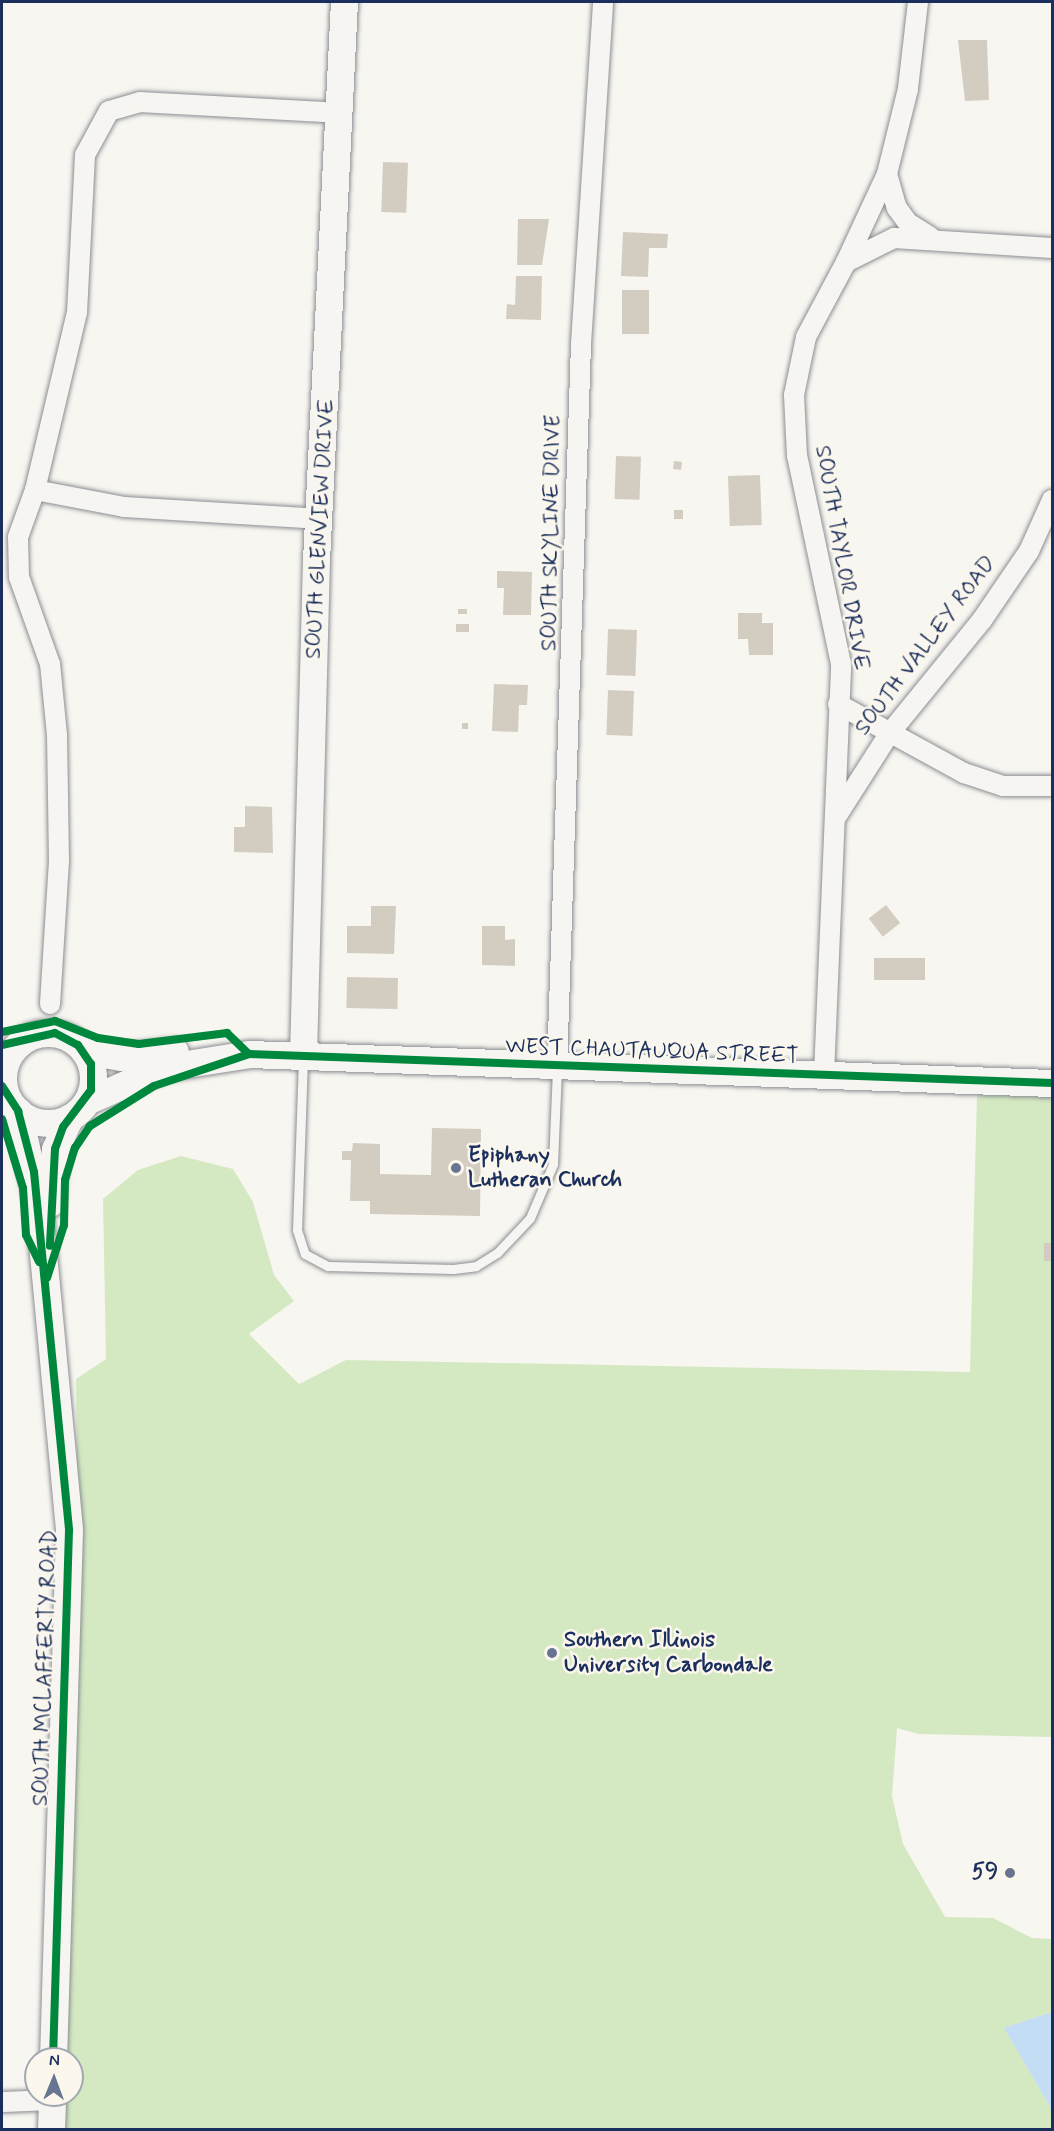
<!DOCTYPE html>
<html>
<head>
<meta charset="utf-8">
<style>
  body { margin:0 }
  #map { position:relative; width:1054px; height:2131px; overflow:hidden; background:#f8f6f0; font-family:Mynerve,sans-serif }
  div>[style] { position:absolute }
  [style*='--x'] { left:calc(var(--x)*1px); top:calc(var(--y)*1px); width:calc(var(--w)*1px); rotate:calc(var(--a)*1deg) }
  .green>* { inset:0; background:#d4e9c1 }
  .water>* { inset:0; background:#c3ddf4 }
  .building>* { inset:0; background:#d3cdc1; transform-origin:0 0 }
  .roads { filter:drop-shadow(0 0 2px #8b8e94) drop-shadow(0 0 2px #8b8e94) }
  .lane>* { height:9px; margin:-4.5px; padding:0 4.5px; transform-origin:4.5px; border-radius:4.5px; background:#f6f5f1 }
  .street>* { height:20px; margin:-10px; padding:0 10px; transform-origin:10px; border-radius:10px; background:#f6f5f1 }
  .secondary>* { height:27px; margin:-13.5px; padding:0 13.5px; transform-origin:13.5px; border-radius:13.5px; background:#f6f5f1 }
  .secondary>.ring { margin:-13.5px; padding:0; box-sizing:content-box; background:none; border:27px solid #f6f5f1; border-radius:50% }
  .cycleway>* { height:8px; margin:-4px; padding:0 4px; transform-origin:4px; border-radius:4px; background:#00873e }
  .dots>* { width:16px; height:16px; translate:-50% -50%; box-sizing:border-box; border:3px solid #fbf7ec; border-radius:50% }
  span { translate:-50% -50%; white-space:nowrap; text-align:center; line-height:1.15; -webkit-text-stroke:5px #fbf7ec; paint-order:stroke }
  .street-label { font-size:22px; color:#1b2f5e }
  .poi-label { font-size:22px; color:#1b2f5e; font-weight:700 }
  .left { translate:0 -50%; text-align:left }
  .right { translate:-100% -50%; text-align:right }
  .frame { position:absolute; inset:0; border:3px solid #1b2f5e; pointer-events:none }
  .north { position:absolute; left:24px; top:2047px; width:60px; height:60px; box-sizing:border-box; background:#fbf7ec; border:2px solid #a1a7b3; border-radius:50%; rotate:1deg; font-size:16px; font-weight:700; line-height:24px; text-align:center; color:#1b2f5e }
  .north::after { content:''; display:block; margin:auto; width:21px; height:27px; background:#687591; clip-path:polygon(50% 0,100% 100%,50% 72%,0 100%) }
</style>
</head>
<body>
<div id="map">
  <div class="green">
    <div style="clip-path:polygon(977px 1092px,1052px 1095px,1052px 1737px,919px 1734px,897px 1728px,892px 1796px,903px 1844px,945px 1917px,993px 1918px,1032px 1938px,1052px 1939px,1052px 2012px,1005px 2028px,1052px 2110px,1052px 2129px,65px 2130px,66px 2095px,72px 2095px,72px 2059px,67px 2059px,79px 1622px,76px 1379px,106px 1359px,103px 1199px,138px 1170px,181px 1156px,233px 1169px,253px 1202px,274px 1275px,294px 1301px,249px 1334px,299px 1384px,346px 1360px,970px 1372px)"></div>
  </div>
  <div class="water">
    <div style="clip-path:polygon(1052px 2012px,1052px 2110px,1004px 2028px)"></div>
  </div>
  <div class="building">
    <div style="clip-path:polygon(958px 40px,987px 40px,989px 100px,965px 101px)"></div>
    <div style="left:383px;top:162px;width:25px;height:50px;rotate:2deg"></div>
    <div style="clip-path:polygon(518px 219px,549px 219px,542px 265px,517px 265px)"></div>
    <div style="clip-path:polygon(623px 232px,668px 234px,667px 248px,649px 248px,648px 277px,621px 276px)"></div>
    <div style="clip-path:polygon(516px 276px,542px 276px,541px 320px,506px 319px,507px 304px,515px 305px)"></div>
    <div style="left:622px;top:290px;width:27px;height:44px"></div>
    <div style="left:616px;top:456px;width:25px;height:43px;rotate:2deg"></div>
    <div style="left:674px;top:461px;width:8px;height:8px;rotate:7deg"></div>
    <div style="left:760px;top:475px;width:50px;height:32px;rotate:88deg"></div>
    <div style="left:674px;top:510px;width:9px;height:9px"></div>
    <div style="clip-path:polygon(497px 571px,532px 572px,531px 615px,503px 615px,504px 588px,497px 588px)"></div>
    <div style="left:458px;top:609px;width:9px;height:5px"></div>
    <div style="clip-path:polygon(738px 613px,762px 613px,762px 623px,773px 623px,773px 655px,749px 655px,748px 639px,738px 639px)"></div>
    <div style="left:456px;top:624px;width:13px;height:8px"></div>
    <div style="left:608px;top:629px;width:29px;height:46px;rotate:2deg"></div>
    <div style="clip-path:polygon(494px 684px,528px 685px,527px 705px,519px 705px,518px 732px,492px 731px)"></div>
    <div style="left:608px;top:690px;width:26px;height:45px;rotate:2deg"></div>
    <div style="left:462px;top:723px;width:6px;height:6px"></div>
    <div style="clip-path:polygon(245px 806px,272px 807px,273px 853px,234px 852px,234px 827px,245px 827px)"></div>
    <div style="left:886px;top:905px;width:23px;height:22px;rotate:52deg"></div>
    <div style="clip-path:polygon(371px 906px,396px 906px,394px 954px,347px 953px,347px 926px,371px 926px)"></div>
    <div style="clip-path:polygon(482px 926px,505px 926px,505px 940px,515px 939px,515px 966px,482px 965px)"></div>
    <div style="left:874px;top:958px;width:51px;height:22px"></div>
    <div style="left:347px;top:977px;width:51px;height:31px;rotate:1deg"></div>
    <div style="clip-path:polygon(432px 1128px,481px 1129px,480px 1216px,370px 1214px,370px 1201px,350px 1201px,351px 1160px,342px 1160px,342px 1151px,352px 1151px,353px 1143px,380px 1144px,380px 1174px,431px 1175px)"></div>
    <div style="left:1044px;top:1243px;width:8px;height:18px"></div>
  </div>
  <div class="roads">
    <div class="lane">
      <div style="--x:303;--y:1059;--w:171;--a:92"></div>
      <div style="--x:297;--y:1230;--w:25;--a:72"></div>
      <div style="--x:305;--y:1254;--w:26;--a:28"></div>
      <div style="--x:328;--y:1266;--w:125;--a:1.4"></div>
      <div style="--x:453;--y:1269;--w:23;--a:-7"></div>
      <div style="--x:476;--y:1266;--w:25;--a:-32"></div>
      <div style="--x:497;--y:1253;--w:48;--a:-46.7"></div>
      <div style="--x:530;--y:1218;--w:59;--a:-66.9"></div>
      <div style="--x:553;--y:1164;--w:97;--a:-87.6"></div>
    </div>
    <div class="street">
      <div style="--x:918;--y:2;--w:88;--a:96.6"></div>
      <div style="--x:908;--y:89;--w:88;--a:103.9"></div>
      <div style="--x:887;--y:174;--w:35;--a:74"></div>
      <div style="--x:897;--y:208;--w:19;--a:54"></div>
      <div style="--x:908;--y:223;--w:26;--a:32"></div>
      <div style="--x:846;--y:262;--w:97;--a:-65"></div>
      <div style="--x:35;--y:490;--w:91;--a:10.8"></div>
      <div style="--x:124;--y:507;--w:194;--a:3.5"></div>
      <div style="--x:838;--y:704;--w:144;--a:28.7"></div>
      <div style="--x:964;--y:773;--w:41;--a:18.4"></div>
      <div style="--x:1003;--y:786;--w:49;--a:0"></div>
      <div style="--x:836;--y:817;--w:98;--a:-57.4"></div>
      <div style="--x:889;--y:734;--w:147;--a:-50.8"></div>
      <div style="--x:982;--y:620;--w:83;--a:-55.7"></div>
      <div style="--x:1029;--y:551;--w:56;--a:-65.7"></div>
      <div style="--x:50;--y:1004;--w:143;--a:-86.4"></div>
      <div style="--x:59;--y:861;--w:126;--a:-90.9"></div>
      <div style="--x:57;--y:735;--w:71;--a:-95.6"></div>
      <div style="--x:50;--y:664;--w:92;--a:-109.6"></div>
      <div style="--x:19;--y:577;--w:40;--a:-91.4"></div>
      <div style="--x:18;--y:537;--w:50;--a:-70.1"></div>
      <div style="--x:35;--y:490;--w:182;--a:-76.7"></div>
      <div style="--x:77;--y:313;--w:158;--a:-87.1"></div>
      <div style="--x:85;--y:155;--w:50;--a:-61.4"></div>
      <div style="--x:109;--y:111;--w:32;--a:-16"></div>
      <div style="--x:140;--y:102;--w:202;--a:3.1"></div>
      <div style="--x:557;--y:1067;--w:723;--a:-88.1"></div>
      <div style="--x:581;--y:344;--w:343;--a:-86.3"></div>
      <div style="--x:824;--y:1075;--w:411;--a:-87.6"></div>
      <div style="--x:841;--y:664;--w:213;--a:-101.9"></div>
      <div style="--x:797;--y:456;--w:61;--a:-92.8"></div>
      <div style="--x:794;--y:395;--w:59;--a:-78.3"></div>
      <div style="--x:806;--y:337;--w:85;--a:-61.9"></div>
      <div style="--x:846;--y:262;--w:54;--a:-26.6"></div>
      <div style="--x:894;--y:238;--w:158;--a:3.6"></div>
      <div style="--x:2;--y:2102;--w:50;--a:-2.3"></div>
    </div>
    <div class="secondary">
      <div class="ring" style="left:3px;top:1033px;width:63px;height:63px"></div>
      <div style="--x:84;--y:1051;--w:36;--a:9"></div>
      <div style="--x:120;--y:1057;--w:55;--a:-6.2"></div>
      <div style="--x:303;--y:1056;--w:496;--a:-88.5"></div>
      <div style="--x:316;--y:560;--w:559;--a:-87.13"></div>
      <div style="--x:87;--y:1101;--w:81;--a:-24"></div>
      <div style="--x:161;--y:1068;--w:89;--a:-9"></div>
      <div style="--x:249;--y:1054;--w:804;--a:2.07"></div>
      <div style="--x:18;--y:1111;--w:92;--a:77.5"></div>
      <div style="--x:38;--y:1201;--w:330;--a:84.6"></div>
      <div style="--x:69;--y:1530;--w:529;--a:91.73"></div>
      <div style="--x:50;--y:1203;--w:54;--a:-84.7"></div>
      <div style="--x:55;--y:1149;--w:35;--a:-65"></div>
      <div style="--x:51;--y:2130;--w:35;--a:-88"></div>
    </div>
  </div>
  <div class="cycleway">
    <div style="--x:2;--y:1032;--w:54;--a:-11.7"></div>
    <div style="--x:55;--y:1021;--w:46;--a:21.6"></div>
    <div style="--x:98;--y:1038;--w:41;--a:8.3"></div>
    <div style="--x:139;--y:1044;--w:89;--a:-7.1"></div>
    <div style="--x:227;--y:1033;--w:30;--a:44"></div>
    <div style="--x:2;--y:1045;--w:54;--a:-12.8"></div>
    <div style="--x:55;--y:1033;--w:26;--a:28"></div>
    <div style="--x:78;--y:1045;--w:23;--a:56"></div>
    <div style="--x:91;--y:1064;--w:26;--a:90"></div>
    <div style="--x:91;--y:1090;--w:46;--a:127.1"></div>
    <div style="--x:63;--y:1127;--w:23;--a:110"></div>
    <div style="--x:55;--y:1149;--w:97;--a:93"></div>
    <div style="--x:2;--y:1086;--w:30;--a:57"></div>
    <div style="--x:18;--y:1111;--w:63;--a:75.3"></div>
    <div style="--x:34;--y:1172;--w:360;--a:84.4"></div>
    <div style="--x:69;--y:1530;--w:529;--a:91.73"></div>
    <div style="--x:2;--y:1119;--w:72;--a:73.1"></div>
    <div style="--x:23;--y:1188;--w:47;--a:86.3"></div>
    <div style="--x:26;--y:1235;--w:30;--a:64"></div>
    <div style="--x:47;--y:1278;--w:56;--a:-72.2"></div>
    <div style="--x:64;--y:1225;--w:45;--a:-88.7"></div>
    <div style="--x:65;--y:1180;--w:34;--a:-73"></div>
    <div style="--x:75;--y:1148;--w:27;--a:-56"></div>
    <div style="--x:90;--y:1126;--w:75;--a:-32"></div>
    <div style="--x:154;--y:1086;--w:100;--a:-18.6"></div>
    <div style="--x:249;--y:1054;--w:804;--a:2.07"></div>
  </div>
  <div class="dots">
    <div style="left:456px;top:1168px;background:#687591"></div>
    <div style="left:552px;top:1653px;background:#687591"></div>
    <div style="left:1010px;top:1873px;background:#687591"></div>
  </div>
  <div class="street-label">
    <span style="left:321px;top:529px;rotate:-87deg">SOUTH GLENVIEW DRIVE</span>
    <span style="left:552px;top:533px;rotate:-89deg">SOUTH SKYLINE DRIVE</span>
    <span style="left:841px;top:558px;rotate:80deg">SOUTH TAYLOR DRIVE</span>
    <span style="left:926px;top:646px;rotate:-53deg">SOUTH VALLEY ROAD</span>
    <span style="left:652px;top:1052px;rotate:2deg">WEST CHAUTAUQUA STREET</span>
    <span style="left:46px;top:1668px;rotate:-88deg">SOUTH MCLAFFERTY ROAD</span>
  </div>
  <div class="poi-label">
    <span class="left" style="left:468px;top:1168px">Epiphany<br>Lutheran Church</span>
    <span class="left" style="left:564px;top:1653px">Southern Illinois<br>University Carbondale</span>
    <span class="right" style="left:998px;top:1873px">59</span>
  </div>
  <div class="frame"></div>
  <div class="north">N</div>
</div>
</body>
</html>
